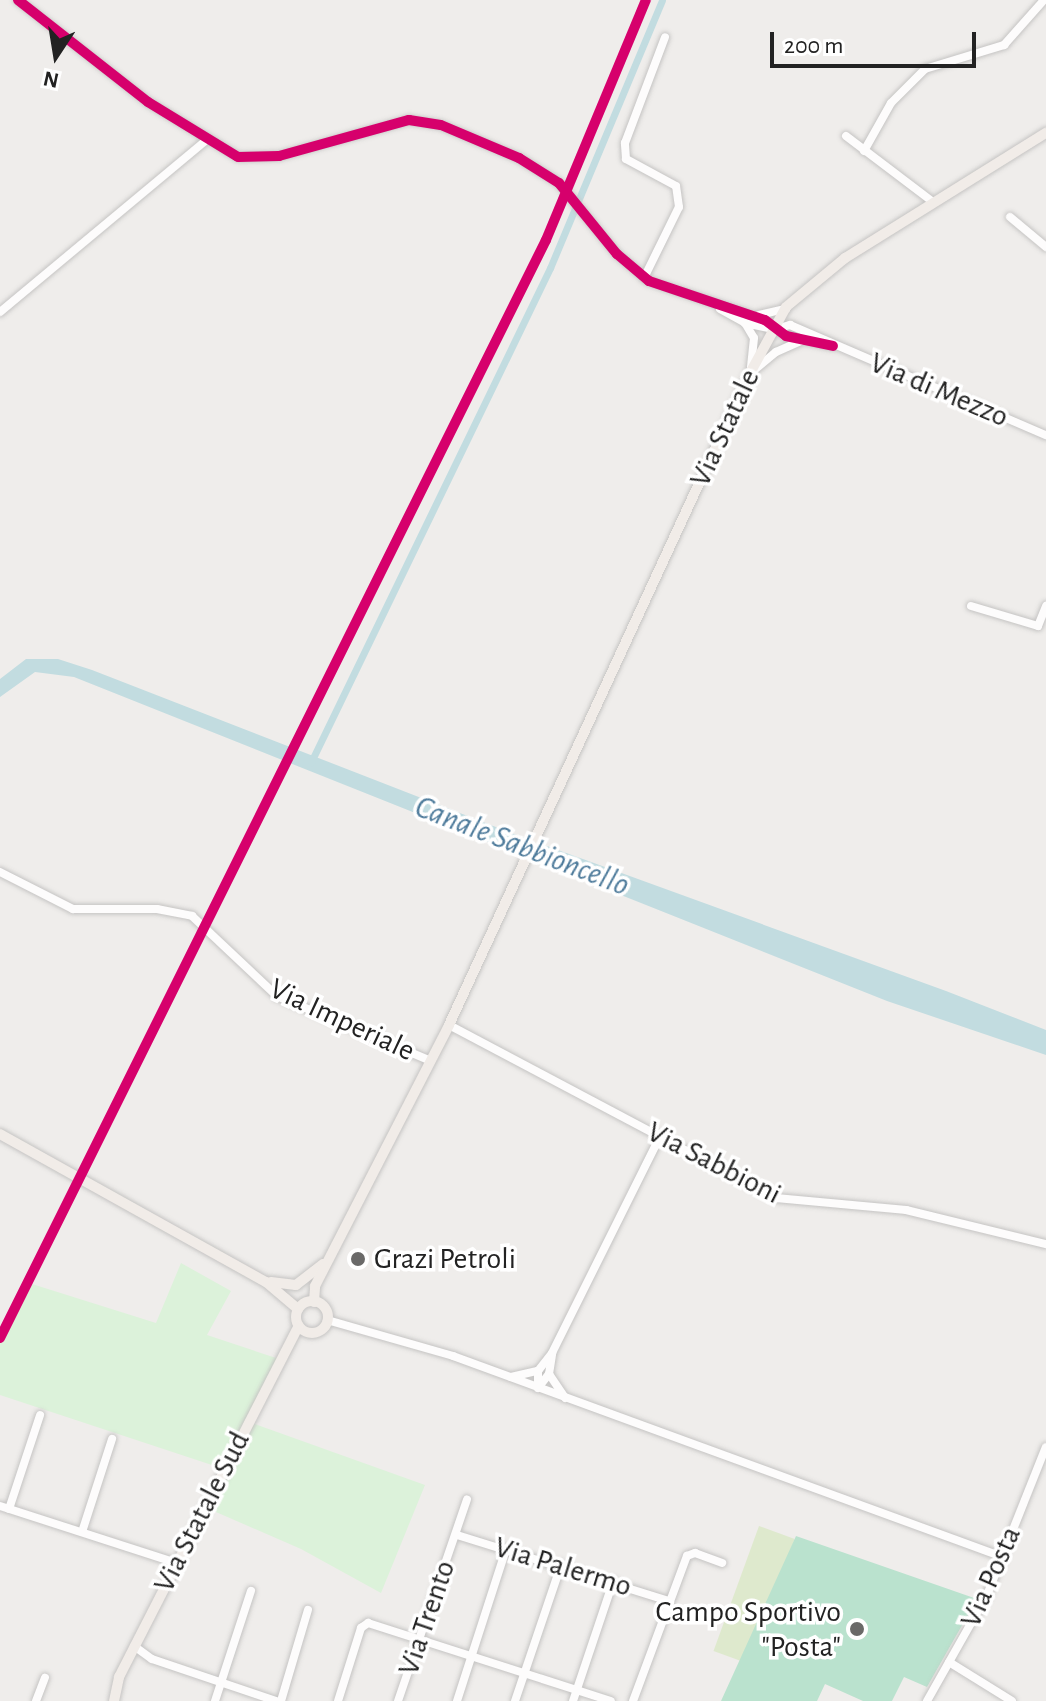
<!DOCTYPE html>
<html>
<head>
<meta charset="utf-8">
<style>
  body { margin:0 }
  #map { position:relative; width:1046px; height:1701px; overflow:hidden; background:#efedeb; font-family:"Alegreya Sans",sans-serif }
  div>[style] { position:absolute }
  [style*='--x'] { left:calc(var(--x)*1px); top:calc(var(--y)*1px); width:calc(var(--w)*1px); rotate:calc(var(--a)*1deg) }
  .grass>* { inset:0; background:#dee9cd; transform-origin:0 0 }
  .park>* { inset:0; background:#dcf2da }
  .pitch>* { inset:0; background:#bae2ce }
  .water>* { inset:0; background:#c2dce0 }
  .canal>* { height:7px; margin:-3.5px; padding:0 3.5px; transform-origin:3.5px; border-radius:3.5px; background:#c2dce0 }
  .roads { filter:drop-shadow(0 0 2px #c5c4c3) drop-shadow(0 0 2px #c5c4c3) }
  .minor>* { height:8px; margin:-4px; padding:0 4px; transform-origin:4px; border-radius:4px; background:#fdfcfc }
  .major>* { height:10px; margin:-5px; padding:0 5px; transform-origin:5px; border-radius:5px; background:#f1ece8 }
  .major>.ring { margin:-5px; padding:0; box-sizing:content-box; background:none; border:10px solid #f1ece8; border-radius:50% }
  .cycleway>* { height:10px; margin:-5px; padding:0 5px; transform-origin:5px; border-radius:5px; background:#d6006c }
  .dots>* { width:22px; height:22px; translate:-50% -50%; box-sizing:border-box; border:4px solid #fff; border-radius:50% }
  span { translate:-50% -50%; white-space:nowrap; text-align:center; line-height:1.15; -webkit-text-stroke:7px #fff; paint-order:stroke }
  .street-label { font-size:30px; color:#222 }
  .poi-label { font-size:30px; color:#222 }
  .left { translate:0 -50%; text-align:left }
  .right { translate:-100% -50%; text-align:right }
  .water-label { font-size:32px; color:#4e7b9b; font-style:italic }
  .north { position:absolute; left:16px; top:16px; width:80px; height:80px; -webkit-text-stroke:6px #fff; paint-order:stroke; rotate:192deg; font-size:22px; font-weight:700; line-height:32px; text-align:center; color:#222 }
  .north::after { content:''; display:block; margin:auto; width:28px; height:36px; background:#222; clip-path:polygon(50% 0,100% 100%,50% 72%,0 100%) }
  .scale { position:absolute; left:770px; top:32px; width:206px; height:36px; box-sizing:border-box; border:4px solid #222; border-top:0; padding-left:10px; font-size:24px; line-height:28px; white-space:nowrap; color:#222; -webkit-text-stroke:6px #fff; paint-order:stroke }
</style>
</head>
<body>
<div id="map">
  <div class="grass">
    <div style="left:759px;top:1526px;width:38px;height:133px;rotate:20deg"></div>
  </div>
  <div class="park">
    <div style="clip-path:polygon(181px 1263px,231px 1291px,207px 1335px,282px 1360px,252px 1423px,425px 1485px,381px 1593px,301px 1549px,209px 1509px,227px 1470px,0 1395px,0 1342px,32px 1284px,156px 1323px)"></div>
  </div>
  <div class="pitch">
    <div style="clip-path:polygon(796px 1536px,977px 1599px,927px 1687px,904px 1677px,892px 1701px,863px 1701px,825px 1684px,817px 1701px,721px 1701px)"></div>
  </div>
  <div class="water">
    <div style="clip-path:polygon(26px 659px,58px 659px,92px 670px,514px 834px,946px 991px,1046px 1030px,1046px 1055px,887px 1001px,74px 677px,35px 672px,0 697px,0 679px)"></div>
  </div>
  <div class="canal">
    <div style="--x:311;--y:762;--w:549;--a:-64.18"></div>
    <div style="--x:550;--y:268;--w:290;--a:-67.3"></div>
  </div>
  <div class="roads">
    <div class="minor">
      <div style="--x:18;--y:0;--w:165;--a:38.1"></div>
      <div style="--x:148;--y:102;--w:105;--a:31.4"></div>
      <div style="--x:238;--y:157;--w:41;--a:-1.4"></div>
      <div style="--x:279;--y:156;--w:135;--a:-15.5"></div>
      <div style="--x:409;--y:120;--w:32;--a:9"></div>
      <div style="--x:441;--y:125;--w:85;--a:22.9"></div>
      <div style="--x:519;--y:158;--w:47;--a:32"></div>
      <div style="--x:559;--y:183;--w:92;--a:50.8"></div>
      <div style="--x:617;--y:254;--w:42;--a:40.2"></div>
      <div style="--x:649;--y:281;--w:122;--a:18.6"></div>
      <div style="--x:765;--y:320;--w:26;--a:37"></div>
      <div style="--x:786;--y:336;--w:48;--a:12"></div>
      <div style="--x:846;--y:136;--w:109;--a:37.2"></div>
      <div style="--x:864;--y:151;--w:55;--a:-60.6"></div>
      <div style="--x:891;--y:103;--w:48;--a:-45"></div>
      <div style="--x:925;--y:69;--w:83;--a:-16.9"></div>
      <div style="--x:1004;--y:45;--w:60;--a:-48.4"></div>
      <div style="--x:1010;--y:217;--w:47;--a:39.8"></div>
      <div style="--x:644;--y:278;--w:79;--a:-63.8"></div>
      <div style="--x:679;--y:207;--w:21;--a:-98"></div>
      <div style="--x:676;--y:186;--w:57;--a:-151.6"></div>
      <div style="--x:626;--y:159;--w:16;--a:-94"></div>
      <div style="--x:625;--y:143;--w:113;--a:-69.3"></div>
      <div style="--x:720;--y:309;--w:29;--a:29"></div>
      <div style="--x:745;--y:323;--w:30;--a:12"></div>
      <div style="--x:0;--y:312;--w:271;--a:-39.8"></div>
      <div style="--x:759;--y:315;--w:28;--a:-13"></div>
      <div style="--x:745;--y:323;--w:17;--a:59"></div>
      <div style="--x:754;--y:338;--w:29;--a:96"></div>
      <div style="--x:775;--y:329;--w:16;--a:-15"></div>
      <div style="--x:790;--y:325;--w:279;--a:23.3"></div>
      <div style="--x:752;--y:372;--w:31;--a:-40"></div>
      <div style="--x:776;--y:352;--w:27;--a:-24"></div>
      <div style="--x:971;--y:606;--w:70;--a:16.6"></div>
      <div style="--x:1038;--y:626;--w:22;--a:-68"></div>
      <div style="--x:0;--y:872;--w:82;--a:26.9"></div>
      <div style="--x:73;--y:909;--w:84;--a:0"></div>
      <div style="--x:157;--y:909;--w:36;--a:11"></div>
      <div style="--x:192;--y:916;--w:117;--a:43.3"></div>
      <div style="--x:277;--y:996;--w:167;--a:22.9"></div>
      <div style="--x:449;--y:1025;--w:370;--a:27.9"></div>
      <div style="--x:776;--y:1198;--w:131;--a:5.3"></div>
      <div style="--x:906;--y:1210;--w:144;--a:13.7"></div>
      <div style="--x:327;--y:1320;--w:131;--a:15.9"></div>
      <div style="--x:453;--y:1356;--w:586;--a:20.08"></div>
      <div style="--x:549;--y:1374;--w:29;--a:56"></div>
      <div style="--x:511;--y:1377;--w:28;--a:-13"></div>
      <div style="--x:538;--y:1388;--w:17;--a:-90"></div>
      <div style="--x:538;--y:1371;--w:23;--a:-52"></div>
      <div style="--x:552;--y:1353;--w:242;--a:-63.5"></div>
      <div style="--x:538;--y:1388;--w:18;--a:-52"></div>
      <div style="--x:549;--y:1374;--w:20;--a:-81"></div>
      <div style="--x:0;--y:1506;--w:186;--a:17.9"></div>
      <div style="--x:9;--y:1509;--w:99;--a:-71.7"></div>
      <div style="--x:82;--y:1532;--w:98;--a:-72.1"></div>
      <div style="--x:457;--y:1535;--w:222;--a:17.3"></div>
      <div style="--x:134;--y:1646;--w:22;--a:36"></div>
      <div style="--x:152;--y:1659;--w:131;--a:18.7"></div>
      <div style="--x:949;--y:1662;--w:74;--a:31.8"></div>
      <div style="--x:36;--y:1701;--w:25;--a:-69"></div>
      <div style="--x:215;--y:1701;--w:116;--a:-71.9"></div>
      <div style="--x:281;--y:1701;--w:95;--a:-73.5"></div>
      <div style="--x:338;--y:1701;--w:77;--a:-72.5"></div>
      <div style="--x:361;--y:1628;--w:9;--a:-36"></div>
      <div style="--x:368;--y:1623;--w:255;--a:17.8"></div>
      <div style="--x:398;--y:1701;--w:213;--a:-71.1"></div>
      <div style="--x:457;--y:1701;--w:160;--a:-72.1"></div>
      <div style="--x:515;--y:1701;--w:144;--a:-71.3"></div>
      <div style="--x:573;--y:1701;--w:126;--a:-71.4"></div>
      <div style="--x:633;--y:1701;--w:155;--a:-69.6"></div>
      <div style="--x:687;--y:1556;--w:9;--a:-21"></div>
      <div style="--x:695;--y:1553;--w:29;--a:20"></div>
      <div style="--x:927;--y:1701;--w:122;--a:-60.5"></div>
      <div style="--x:987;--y:1595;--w:159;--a:-68.3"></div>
    </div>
    <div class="major">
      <div style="--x:0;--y:1134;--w:304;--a:29.1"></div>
      <div style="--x:266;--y:1282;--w:42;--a:40.2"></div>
      <div style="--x:271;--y:1282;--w:25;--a:7"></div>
      <div style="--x:296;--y:1285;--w:34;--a:-38"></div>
      <div class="ring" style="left:296px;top:1301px;width:22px;height:22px"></div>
      <div style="--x:314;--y:1302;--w:16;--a:-86"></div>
      <div style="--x:315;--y:1286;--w:293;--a:-62.8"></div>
      <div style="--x:449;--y:1025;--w:716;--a:-65.22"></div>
      <div style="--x:749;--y:375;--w:77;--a:-61.4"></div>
      <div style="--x:786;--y:307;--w:77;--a:-39.7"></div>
      <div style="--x:845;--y:258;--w:237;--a:-31.9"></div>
      <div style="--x:114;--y:1701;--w:25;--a:-78"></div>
      <div style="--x:119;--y:1677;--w:394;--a:-62.9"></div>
    </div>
  </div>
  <div class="cycleway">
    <div style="--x:18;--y:0;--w:165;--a:38.1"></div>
    <div style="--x:148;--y:102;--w:105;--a:31.4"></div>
    <div style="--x:238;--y:157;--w:41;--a:-1.4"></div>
    <div style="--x:279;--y:156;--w:135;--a:-15.5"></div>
    <div style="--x:409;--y:120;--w:32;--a:9"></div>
    <div style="--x:441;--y:125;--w:85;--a:22.9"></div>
    <div style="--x:519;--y:158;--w:47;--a:32"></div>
    <div style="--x:559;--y:183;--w:92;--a:50.8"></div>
    <div style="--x:617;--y:254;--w:42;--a:40.2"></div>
    <div style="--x:649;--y:281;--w:122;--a:18.6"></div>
    <div style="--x:765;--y:320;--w:26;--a:37"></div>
    <div style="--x:786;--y:336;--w:48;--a:12"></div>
    <div style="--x:0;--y:1338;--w:1226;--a:-63.56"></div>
    <div style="--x:546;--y:240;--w:260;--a:-67.4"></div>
  </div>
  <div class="dots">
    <div style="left:358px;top:1259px;background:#6a6968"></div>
    <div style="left:857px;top:1629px;background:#6a6968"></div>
  </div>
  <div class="street-label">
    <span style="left:939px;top:390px;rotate:23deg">Via di Mezzo</span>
    <span style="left:725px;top:428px;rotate:-65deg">Via Statale</span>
    <span style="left:342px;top:1020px;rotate:25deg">Via Imperiale</span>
    <span style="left:714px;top:1163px;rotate:27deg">Via Sabbioni</span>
    <span style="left:202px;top:1512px;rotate:-63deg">Via Statale Sud</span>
    <span style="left:563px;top:1567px;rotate:17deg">Via Palermo</span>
    <span style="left:991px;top:1577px;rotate:-66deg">Via Posta</span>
    <span style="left:427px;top:1618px;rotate:-71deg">Via Trento</span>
  </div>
  <div class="poi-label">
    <span class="left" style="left:374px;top:1259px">Grazi Petroli</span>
    <span class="right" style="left:841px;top:1629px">Campo Sportivo<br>"Posta"</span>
  </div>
  <div class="water-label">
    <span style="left:522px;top:846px;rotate:21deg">Canale Sabbioncello</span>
  </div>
  <div class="north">N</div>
  <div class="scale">200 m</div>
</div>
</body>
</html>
